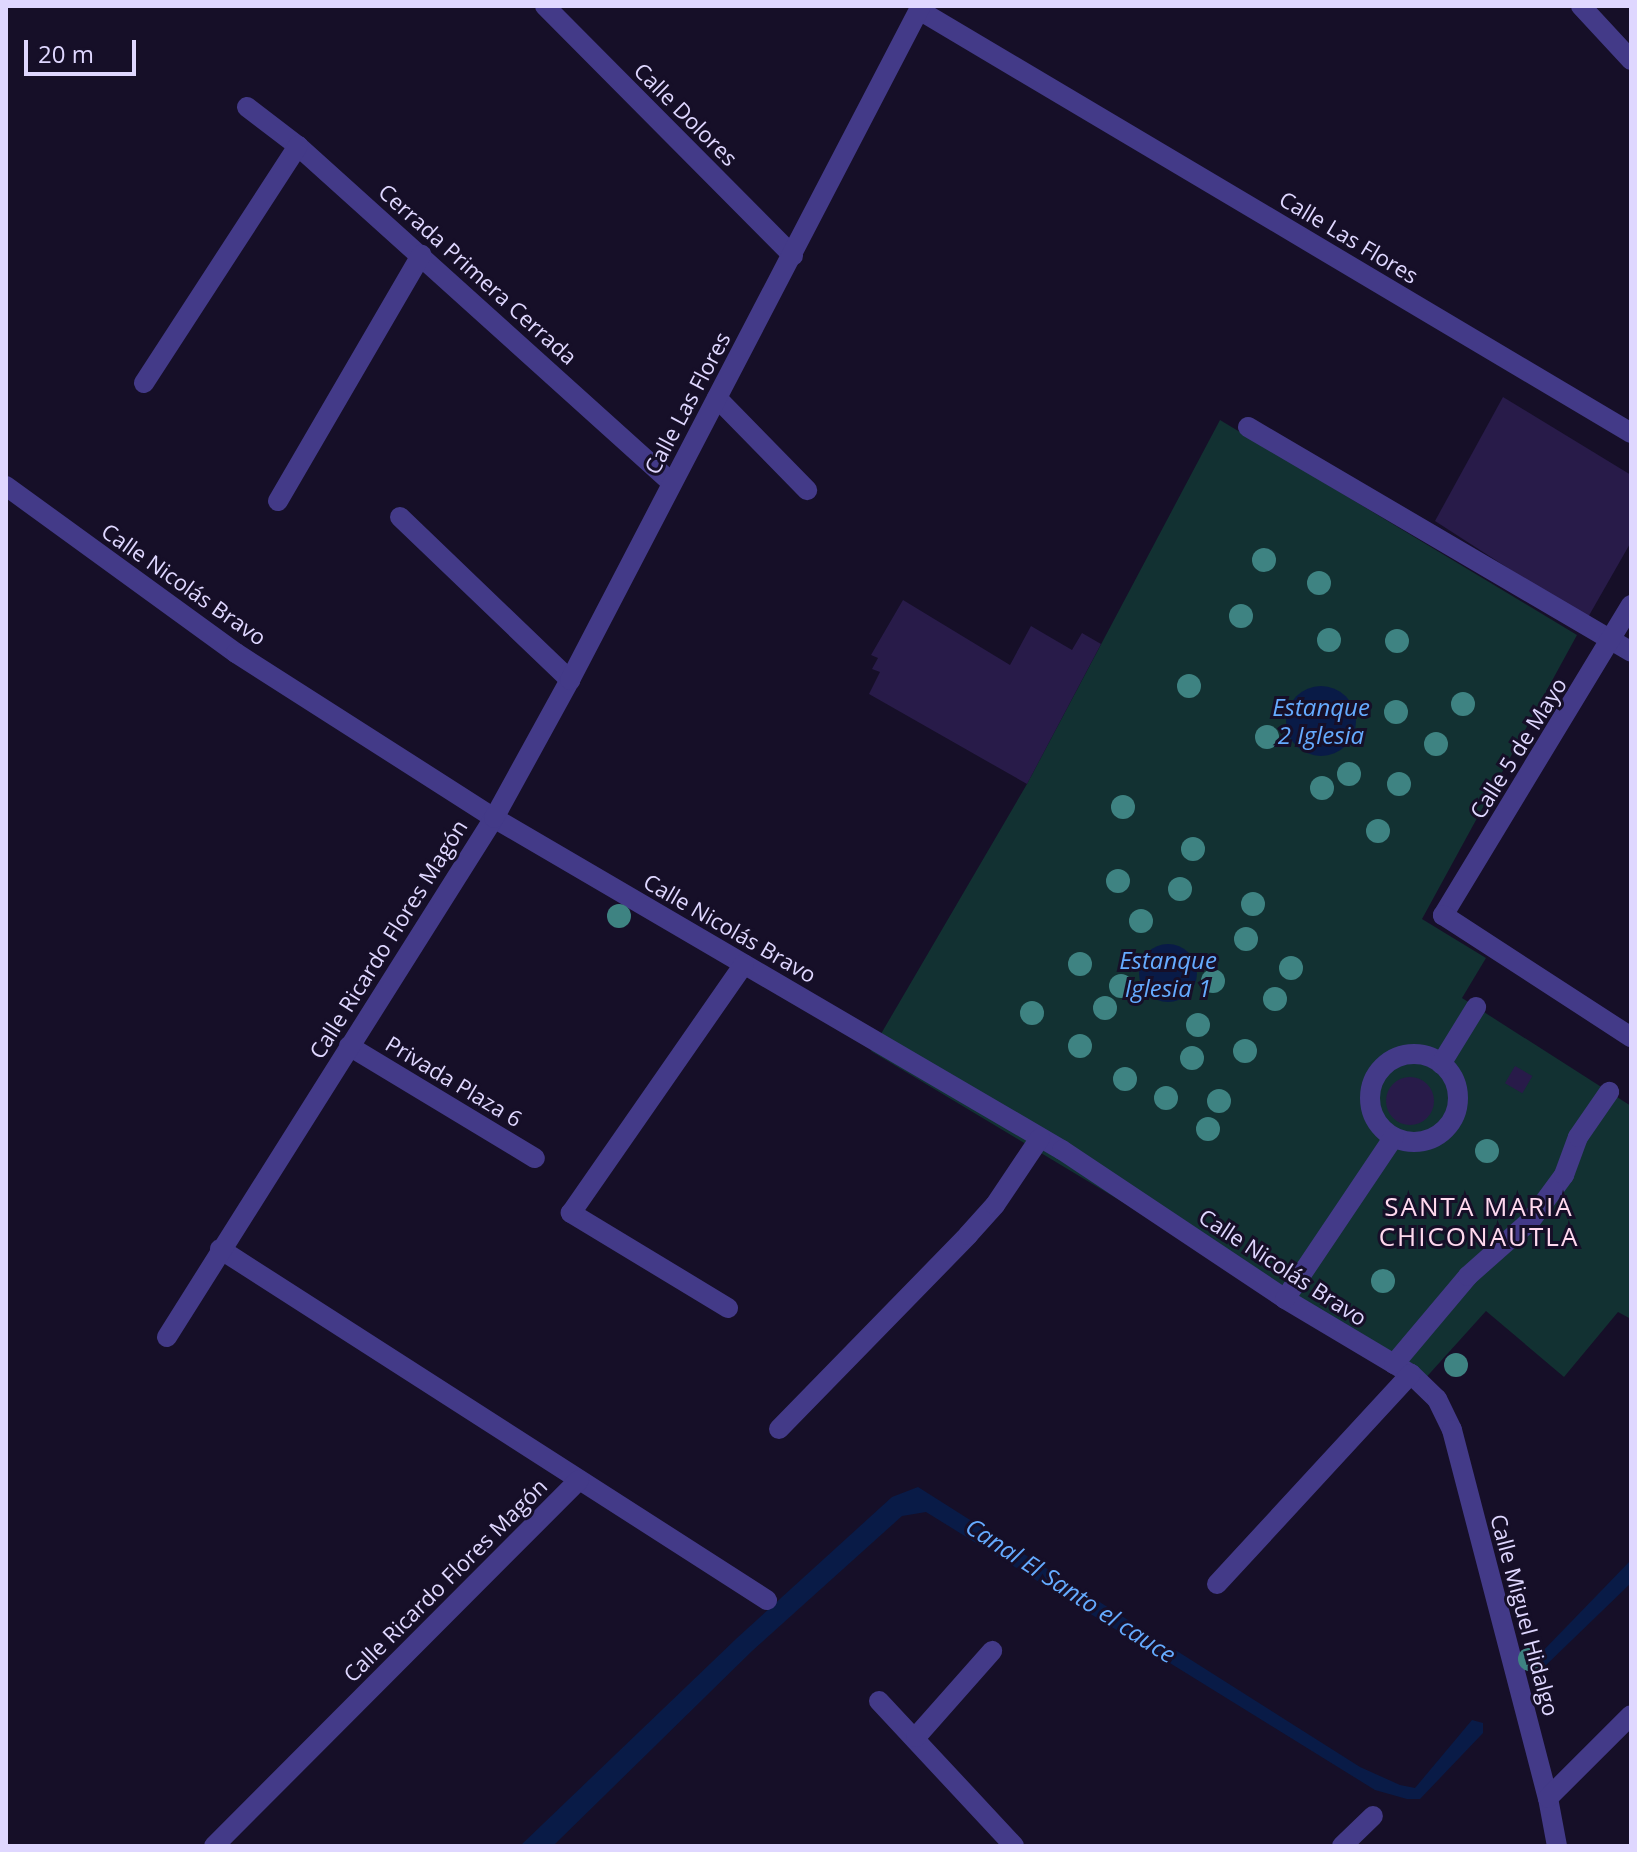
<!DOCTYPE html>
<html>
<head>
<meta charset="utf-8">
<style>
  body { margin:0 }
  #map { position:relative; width:1637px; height:1852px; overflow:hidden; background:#160f28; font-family:"Open Sans",sans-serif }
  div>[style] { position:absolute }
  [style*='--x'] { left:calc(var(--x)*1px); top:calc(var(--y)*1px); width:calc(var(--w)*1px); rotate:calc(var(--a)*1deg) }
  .green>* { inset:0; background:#123132 }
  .water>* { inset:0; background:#091b47 }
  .round { border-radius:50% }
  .building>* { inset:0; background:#281b49; transform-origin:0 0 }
  .minor>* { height:20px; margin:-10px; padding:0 10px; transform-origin:10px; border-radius:10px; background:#433a88 }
  .minor>.ring { margin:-10px; padding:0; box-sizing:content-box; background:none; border:20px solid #433a88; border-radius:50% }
  .trees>* { width:24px; height:24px; margin:-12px; border-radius:50%; background:#3e8382 }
  span { translate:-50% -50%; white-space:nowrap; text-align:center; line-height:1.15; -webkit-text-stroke:6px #160f28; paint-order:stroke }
  .street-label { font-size:22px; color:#dfd7ff }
  .water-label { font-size:24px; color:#65abff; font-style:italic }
  .quarter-label { font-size:26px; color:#ffd9ee; letter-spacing:2px }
  .frame { position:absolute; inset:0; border:8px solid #dfd7ff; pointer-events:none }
  .scale { position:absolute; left:24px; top:40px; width:112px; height:36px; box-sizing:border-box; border:4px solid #dfd7ff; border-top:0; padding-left:10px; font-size:24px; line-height:28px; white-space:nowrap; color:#dfd7ff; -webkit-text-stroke:6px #160f28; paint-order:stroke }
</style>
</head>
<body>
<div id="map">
  <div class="green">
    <div style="clip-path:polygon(1220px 420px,1577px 635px,1422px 919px,1486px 958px,1462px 998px,1631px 1106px,1631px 1319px,1618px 1312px,1564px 1377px,1486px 1311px,1422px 1382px,871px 1051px,1027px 784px)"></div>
  </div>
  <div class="water">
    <div class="round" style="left:1286px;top:686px;width:70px;height:70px"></div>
    <div class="round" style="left:1139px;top:944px;width:58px;height:58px"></div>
    <div style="clip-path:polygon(918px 1487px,1360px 1767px,1400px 1785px,1415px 1788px,1472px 1720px,1483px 1723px,1483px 1733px,1420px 1799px,1407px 1799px,1375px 1790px,926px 1512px,902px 1516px,752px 1651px,553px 1846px,520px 1846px,737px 1638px,892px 1497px)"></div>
    <div style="clip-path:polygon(1631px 1560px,1631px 1583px,1543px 1668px,1529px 1673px,1539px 1655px)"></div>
  </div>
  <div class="building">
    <div style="clip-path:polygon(1503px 397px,1631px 475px,1631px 542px,1587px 619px,1435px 521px)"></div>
    <div style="clip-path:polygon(903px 600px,1010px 665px,1031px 626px,1072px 650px,1082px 633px,1101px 644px,1027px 784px,869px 694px,880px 672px,872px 669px,878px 658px,871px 655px)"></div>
    <div style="left:1515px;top:1066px;width:20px;height:20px;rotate:30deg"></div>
    <div class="round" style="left:1386px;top:1077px;width:48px;height:48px"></div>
  </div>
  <div class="minor">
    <div style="--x:545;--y:6;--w:352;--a:45.2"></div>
    <div style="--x:1581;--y:6;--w:74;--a:47.2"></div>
    <div style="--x:919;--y:10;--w:828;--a:30.71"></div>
    <div style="--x:247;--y:107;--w:64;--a:37.4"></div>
    <div style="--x:298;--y:146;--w:503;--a:42.02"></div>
    <div style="--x:144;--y:383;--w:283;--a:-57"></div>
    <div style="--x:717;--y:398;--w:129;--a:45.6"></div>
    <div style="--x:1248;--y:427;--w:444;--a:30.4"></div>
    <div style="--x:6;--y:486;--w:284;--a:36"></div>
    <div style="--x:236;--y:653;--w:306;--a:32.6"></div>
    <div style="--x:494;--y:818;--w:658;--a:30.31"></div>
    <div style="--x:1062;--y:1150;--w:268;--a:33.7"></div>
    <div style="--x:1285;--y:1299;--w:147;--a:30.8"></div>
    <div style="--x:1411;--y:1374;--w:36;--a:44"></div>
    <div style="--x:1437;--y:1399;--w:34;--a:64"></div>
    <div style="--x:1452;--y:1430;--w:380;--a:75.4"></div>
    <div style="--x:1548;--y:1798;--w:49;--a:79.4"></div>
    <div style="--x:278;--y:501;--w:285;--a:-59.8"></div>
    <div style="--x:400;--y:517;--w:236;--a:43.8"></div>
    <div style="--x:1631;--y:605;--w:363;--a:121.2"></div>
    <div style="--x:1443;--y:915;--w:224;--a:33"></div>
    <div style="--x:349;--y:1046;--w:217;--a:31.1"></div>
    <div class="ring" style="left:1370px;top:1054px;width:68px;height:68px"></div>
    <div style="--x:1441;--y:1064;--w:67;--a:-58.4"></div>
    <div style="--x:220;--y:1249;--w:650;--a:32.69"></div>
    <div style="--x:1285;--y:1299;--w:195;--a:-56.1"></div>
    <div style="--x:728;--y:1308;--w:184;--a:-148.8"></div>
    <div style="--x:571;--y:1213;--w:303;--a:-55.2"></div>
    <div style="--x:167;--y:1337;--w:613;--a:-57.79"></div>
    <div style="--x:494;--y:818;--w:158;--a:-61.2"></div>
    <div style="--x:570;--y:680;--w:760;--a:-62.49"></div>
    <div style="--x:1394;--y:1364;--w:115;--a:-49.9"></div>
    <div style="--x:1468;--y:1276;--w:84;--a:-41.6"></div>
    <div style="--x:1531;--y:1220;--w:56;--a:-53.7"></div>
    <div style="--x:1564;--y:1175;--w:40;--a:-69.8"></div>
    <div style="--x:1578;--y:1137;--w:55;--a:-55.4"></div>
    <div style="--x:779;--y:1429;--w:271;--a:-45.7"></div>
    <div style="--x:968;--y:1235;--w:40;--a:-48"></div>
    <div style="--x:995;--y:1205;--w:81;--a:-56.1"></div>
    <div style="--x:1217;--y:1584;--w:286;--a:-47.3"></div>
    <div style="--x:879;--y:1701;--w:198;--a:47"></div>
    <div style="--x:916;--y:1737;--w:115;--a:-48.5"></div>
    <div style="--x:1548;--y:1798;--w:117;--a:-45"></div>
    <div style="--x:214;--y:1846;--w:517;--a:-45.08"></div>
    <div style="--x:1342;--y:1846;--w:43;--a:-44.1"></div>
  </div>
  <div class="trees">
    <div style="left:1264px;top:560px"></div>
    <div style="left:1319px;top:583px"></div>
    <div style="left:1241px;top:616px"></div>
    <div style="left:1329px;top:640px"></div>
    <div style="left:1397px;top:641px"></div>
    <div style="left:1189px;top:686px"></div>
    <div style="left:1463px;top:704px"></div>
    <div style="left:1396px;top:712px"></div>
    <div style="left:1267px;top:737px"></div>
    <div style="left:1436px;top:744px"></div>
    <div style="left:1349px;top:774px"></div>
    <div style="left:1399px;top:784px"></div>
    <div style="left:1322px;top:788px"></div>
    <div style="left:1123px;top:807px"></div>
    <div style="left:1378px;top:831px"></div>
    <div style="left:1193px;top:849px"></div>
    <div style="left:1118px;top:881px"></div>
    <div style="left:1180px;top:889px"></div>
    <div style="left:1253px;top:904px"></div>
    <div style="left:619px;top:916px"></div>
    <div style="left:1141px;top:921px"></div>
    <div style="left:1246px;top:939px"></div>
    <div style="left:1080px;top:964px"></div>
    <div style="left:1291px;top:968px"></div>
    <div style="left:1213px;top:981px"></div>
    <div style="left:1121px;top:986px"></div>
    <div style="left:1275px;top:999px"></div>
    <div style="left:1105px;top:1008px"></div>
    <div style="left:1032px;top:1013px"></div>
    <div style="left:1198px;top:1025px"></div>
    <div style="left:1080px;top:1046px"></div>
    <div style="left:1245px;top:1051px"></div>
    <div style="left:1192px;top:1058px"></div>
    <div style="left:1125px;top:1079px"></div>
    <div style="left:1166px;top:1098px"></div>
    <div style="left:1219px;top:1101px"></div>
    <div style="left:1208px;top:1129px"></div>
    <div style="left:1487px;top:1151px"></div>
    <div style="left:1383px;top:1281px"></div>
    <div style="left:1456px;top:1365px"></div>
    <div style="left:1530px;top:1659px"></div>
  </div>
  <div class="street-label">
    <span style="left:686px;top:114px;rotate:45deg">Calle Dolores</span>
    <span style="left:1349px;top:237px;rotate:31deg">Calle Las Flores</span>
    <span style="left:478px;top:274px;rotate:42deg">Cerrada Primera Cerrada</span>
    <span style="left:687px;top:403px;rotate:-62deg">Calle Las Flores</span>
    <span style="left:184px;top:584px;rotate:35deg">Calle Nicolás Bravo</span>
    <span style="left:1518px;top:748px;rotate:-58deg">Calle 5 de Mayo</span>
    <span style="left:730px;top:928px;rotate:30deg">Calle Nicolás Bravo</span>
    <span style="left:388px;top:939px;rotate:-58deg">Calle Ricardo Flores Magón</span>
    <span style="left:454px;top:1081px;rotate:31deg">Privada Plaza 6</span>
    <span style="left:1283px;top:1267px;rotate:33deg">Calle Nicolás Bravo</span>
    <span style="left:445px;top:1580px;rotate:-45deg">Calle Ricardo Flores Magón</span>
    <span style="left:1525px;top:1615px;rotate:75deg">Calle Miguel Hidalgo</span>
  </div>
  <div class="water-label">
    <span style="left:1321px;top:721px">Estanque<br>2 Iglesia</span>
    <span style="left:1168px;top:974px">Estanque<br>Iglesia 1</span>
    <span style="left:1071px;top:1590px;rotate:33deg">Canal El Santo el cauce</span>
  </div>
  <div class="quarter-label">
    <span style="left:1479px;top:1222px">SANTA MARIA<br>CHICONAUTLA</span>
  </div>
  <div class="frame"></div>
  <div class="scale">20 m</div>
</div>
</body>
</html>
